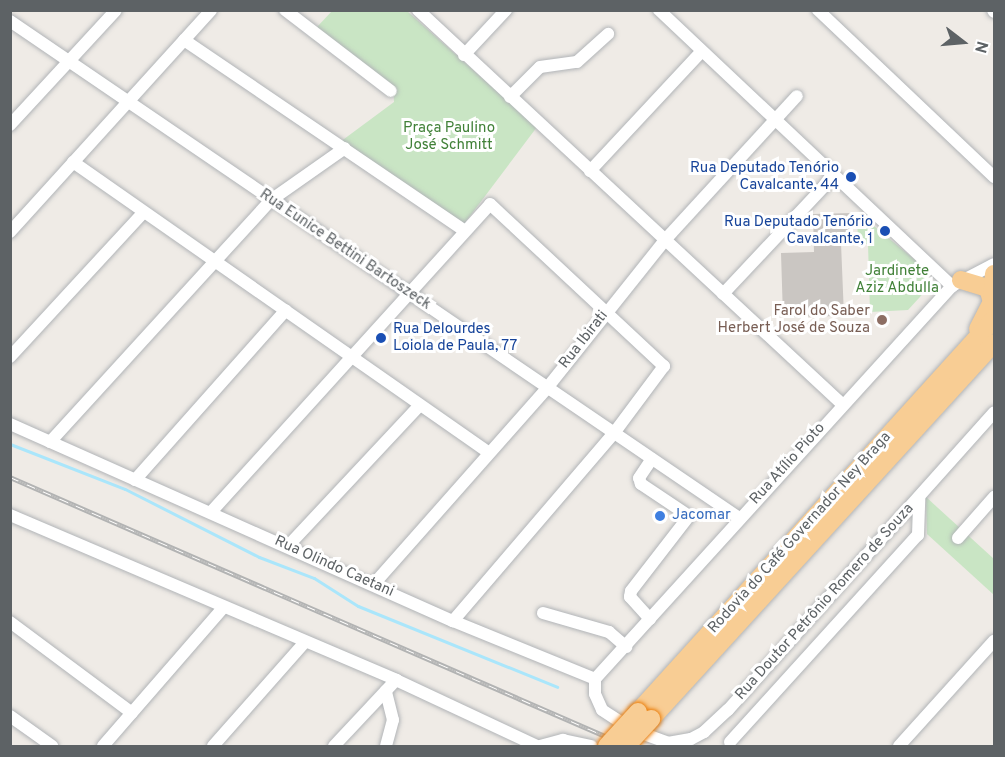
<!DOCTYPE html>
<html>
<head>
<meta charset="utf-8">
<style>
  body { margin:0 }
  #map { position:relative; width:1005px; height:757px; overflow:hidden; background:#efebe6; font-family:Overpass,sans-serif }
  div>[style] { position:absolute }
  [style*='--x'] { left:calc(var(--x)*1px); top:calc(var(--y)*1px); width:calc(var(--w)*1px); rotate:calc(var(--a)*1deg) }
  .green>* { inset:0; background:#c9e5c4 }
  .stream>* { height:3px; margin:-1.5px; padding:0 1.5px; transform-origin:1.5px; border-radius:1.5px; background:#aae6fb }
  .building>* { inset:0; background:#cac6c2 }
  .roads { filter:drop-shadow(0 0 2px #b1b4b7) drop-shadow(0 0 2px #b1b4b7) }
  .minor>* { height:12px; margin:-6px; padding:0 6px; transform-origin:6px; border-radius:6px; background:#fff }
  .highway>* { height:18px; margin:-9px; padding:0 9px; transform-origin:9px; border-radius:9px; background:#f8cd94 }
  .rail>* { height:5px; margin-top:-2.5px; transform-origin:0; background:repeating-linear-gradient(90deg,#fff 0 9px,#b2b3b3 0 18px); box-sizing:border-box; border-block:2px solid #b2b3b3 }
  .bridges { filter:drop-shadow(0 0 2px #ea7d0a) drop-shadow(0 0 2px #ea7d0a) }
  .highway-bridge>* { height:18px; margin:-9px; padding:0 9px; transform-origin:9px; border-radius:9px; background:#f8cd94 }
  .dots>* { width:16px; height:16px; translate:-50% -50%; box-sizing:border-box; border:3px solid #fff; border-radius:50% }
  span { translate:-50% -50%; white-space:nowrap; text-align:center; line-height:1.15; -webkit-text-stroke:6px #fff; paint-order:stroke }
  .park-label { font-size:15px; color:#418138 }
  .transit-label { font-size:15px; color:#164399 }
  .right { translate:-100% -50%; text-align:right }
  .left { translate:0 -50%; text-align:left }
  .street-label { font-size:15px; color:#5d6265 }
  .education-label { font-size:15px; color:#785e54 }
  .shop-label { font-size:15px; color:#366cbe }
  .frame { position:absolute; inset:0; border:12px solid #5d6265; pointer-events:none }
  .north { position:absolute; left:933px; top:12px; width:60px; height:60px; -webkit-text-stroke:4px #fff; paint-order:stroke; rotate:106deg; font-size:16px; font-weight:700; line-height:24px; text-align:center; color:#5d6265 }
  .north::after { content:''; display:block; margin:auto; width:21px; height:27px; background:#5d6265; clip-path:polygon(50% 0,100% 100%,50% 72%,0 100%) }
</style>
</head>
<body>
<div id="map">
  <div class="green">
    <div style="clip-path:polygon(332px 11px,407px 11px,537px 127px,464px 224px,340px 142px,394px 102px,393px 87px,317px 27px)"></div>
    <div style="clip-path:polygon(857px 212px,926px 269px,930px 286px,908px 310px,870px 312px,868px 244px,858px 244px)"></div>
    <div style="clip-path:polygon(926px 497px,994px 559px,994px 595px,927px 534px)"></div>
  </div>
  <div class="stream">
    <div style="--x:10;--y:444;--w:123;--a:21.4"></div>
    <div style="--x:125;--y:489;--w:150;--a:26.9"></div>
    <div style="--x:259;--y:557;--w:59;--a:20.9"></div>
    <div style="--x:314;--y:578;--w:52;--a:32.5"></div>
    <div style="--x:358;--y:606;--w:215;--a:22.1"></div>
  </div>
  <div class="building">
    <div style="clip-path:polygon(852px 213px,853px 243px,841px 243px,844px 316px,783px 317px,781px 253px,814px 252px,813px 214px)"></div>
  </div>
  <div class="roads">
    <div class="minor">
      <div style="--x:285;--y:10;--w:133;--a:37.4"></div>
      <div style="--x:418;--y:10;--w:580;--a:42.9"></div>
      <div style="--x:659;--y:10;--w:403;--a:43.3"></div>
      <div style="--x:818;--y:10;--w:243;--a:43.5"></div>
      <div style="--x:993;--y:10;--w:2;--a:63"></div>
      <div style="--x:10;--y:21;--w:882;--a:34.28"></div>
      <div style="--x:184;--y:40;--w:338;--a:34.2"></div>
      <div style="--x:464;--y:55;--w:62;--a:-47"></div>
      <div style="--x:510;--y:97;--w:42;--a:-45"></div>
      <div style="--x:540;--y:67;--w:37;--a:-8"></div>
      <div style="--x:577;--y:62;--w:42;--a:-42.1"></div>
      <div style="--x:10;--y:125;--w:156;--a:-47.3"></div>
      <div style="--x:73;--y:162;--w:506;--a:34.95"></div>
      <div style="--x:590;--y:171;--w:164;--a:-47"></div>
      <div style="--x:10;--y:232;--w:299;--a:-47.8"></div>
      <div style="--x:723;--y:294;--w:162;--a:-46.8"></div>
      <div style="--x:10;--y:357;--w:197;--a:-47.3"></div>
      <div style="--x:10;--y:424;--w:485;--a:24"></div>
      <div style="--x:453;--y:621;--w:153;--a:22.2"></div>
      <div style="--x:50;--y:442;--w:328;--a:-47.6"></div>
      <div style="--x:271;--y:200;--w:90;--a:-35.1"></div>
      <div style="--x:135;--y:480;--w:227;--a:-48.4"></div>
      <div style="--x:212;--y:511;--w:414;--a:-47.8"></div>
      <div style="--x:490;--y:204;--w:238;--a:43"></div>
      <div style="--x:664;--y:366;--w:84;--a:126.7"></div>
      <div style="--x:614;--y:433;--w:248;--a:130.6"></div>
      <div style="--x:10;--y:515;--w:420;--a:23.1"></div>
      <div style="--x:396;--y:680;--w:156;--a:25.1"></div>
      <div style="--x:958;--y:538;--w:55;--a:-48.7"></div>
      <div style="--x:288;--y:546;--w:193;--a:-46.9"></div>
      <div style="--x:373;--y:585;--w:263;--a:-48.5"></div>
      <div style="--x:547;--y:388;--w:189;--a:-51.4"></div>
      <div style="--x:665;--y:240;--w:195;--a:-47.5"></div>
      <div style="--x:543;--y:613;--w:69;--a:16.1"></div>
      <div style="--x:609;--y:632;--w:23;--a:41"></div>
      <div style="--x:650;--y:619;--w:30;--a:-132"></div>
      <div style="--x:630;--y:597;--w:6;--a:-81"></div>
      <div style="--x:631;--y:591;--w:95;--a:-52.3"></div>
      <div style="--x:689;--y:516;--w:58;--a:-146.3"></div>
      <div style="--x:641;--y:484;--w:6;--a:-108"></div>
      <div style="--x:639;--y:478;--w:23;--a:-56"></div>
      <div style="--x:10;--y:622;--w:152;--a:36.7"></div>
      <div style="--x:595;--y:679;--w:531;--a:-47.75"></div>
      <div style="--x:952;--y:286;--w:47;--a:-27.6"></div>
      <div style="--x:595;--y:679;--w:15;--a:90"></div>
      <div style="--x:595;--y:694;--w:17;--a:66"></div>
      <div style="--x:602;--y:710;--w:37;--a:33"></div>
      <div style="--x:633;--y:730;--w:37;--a:20"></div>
      <div style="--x:668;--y:743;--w:23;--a:-10"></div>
      <div style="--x:691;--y:739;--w:15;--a:-28"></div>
      <div style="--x:704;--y:732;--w:33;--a:-43"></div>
      <div style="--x:728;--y:710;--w:399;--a:-48.2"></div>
      <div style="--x:10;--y:716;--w:52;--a:35.5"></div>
      <div style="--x:730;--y:742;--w:280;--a:-47.8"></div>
      <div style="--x:918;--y:535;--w:37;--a:-88"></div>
      <div style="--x:103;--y:746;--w:183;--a:-49"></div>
      <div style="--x:213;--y:746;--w:139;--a:-48.5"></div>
      <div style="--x:334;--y:746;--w:91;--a:-46.8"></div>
      <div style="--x:386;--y:746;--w:27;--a:-75"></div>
      <div style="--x:393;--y:720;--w:30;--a:-104"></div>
      <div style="--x:540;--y:746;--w:24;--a:-15"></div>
      <div style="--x:563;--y:740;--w:29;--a:12"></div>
      <div style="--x:899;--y:746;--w:142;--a:-47.9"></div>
    </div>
    <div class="highway">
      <div style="--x:961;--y:280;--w:28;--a:17"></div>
      <div style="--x:988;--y:288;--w:15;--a:74"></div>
      <div style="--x:978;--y:329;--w:30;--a:-63"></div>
      <div style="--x:992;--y:302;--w:28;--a:-86"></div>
      <div style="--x:638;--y:712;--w:530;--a:-47.83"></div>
      <div style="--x:651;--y:719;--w:509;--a:-47.63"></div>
    </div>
  </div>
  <div class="rail">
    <div style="--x:10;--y:477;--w:674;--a:23.52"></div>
  </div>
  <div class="bridges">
    <div class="highway-bridge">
      <div style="--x:607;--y:746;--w:46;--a:-47.6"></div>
      <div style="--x:626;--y:746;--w:37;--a:-47"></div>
    </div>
  </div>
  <div class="dots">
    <div style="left:851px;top:177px;background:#1a4fb4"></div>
    <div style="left:885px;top:231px;background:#1a4fb4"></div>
    <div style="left:882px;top:320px;background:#8d6e63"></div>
    <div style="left:381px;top:338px;background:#1a4fb4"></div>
    <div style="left:660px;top:516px;background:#3f7fe0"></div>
  </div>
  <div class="park-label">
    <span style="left:449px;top:137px">Praça Paulino<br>José Schmitt</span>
    <span style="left:897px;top:280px">Jardinete<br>Aziz Abdulla</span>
  </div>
  <div class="transit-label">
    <span class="right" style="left:839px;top:177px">Rua Deputado Tenório<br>Cavalcante, 44</span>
    <span class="right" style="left:873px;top:231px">Rua Deputado Tenório<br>Cavalcante, 1</span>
    <span class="left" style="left:393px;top:338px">Rua Delourdes<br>Loiola de Paula, 77</span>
  </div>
  <div class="street-label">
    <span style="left:345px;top:250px;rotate:34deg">Rua Eunice Bettini Bartoszeck</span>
    <span style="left:584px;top:340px;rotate:-52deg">Rua Ibirati</span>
    <span style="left:788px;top:464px;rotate:-48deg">Rua Atílio Pioto</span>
    <span style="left:800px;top:533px;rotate:-48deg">Rodovia do Café Governador Ney Braga</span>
    <span style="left:334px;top:567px;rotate:24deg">Rua Olindo Caetani</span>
    <span style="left:825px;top:602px;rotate:-48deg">Rua Doutor Petrônio Romero de Souza</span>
  </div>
  <div class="education-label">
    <span class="right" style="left:870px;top:320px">Farol do Saber<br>Herbert José de Souza</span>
  </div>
  <div class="shop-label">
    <span class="left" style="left:672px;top:516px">Jacomar</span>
  </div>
  <div class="frame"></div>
  <div class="north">N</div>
</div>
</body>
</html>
